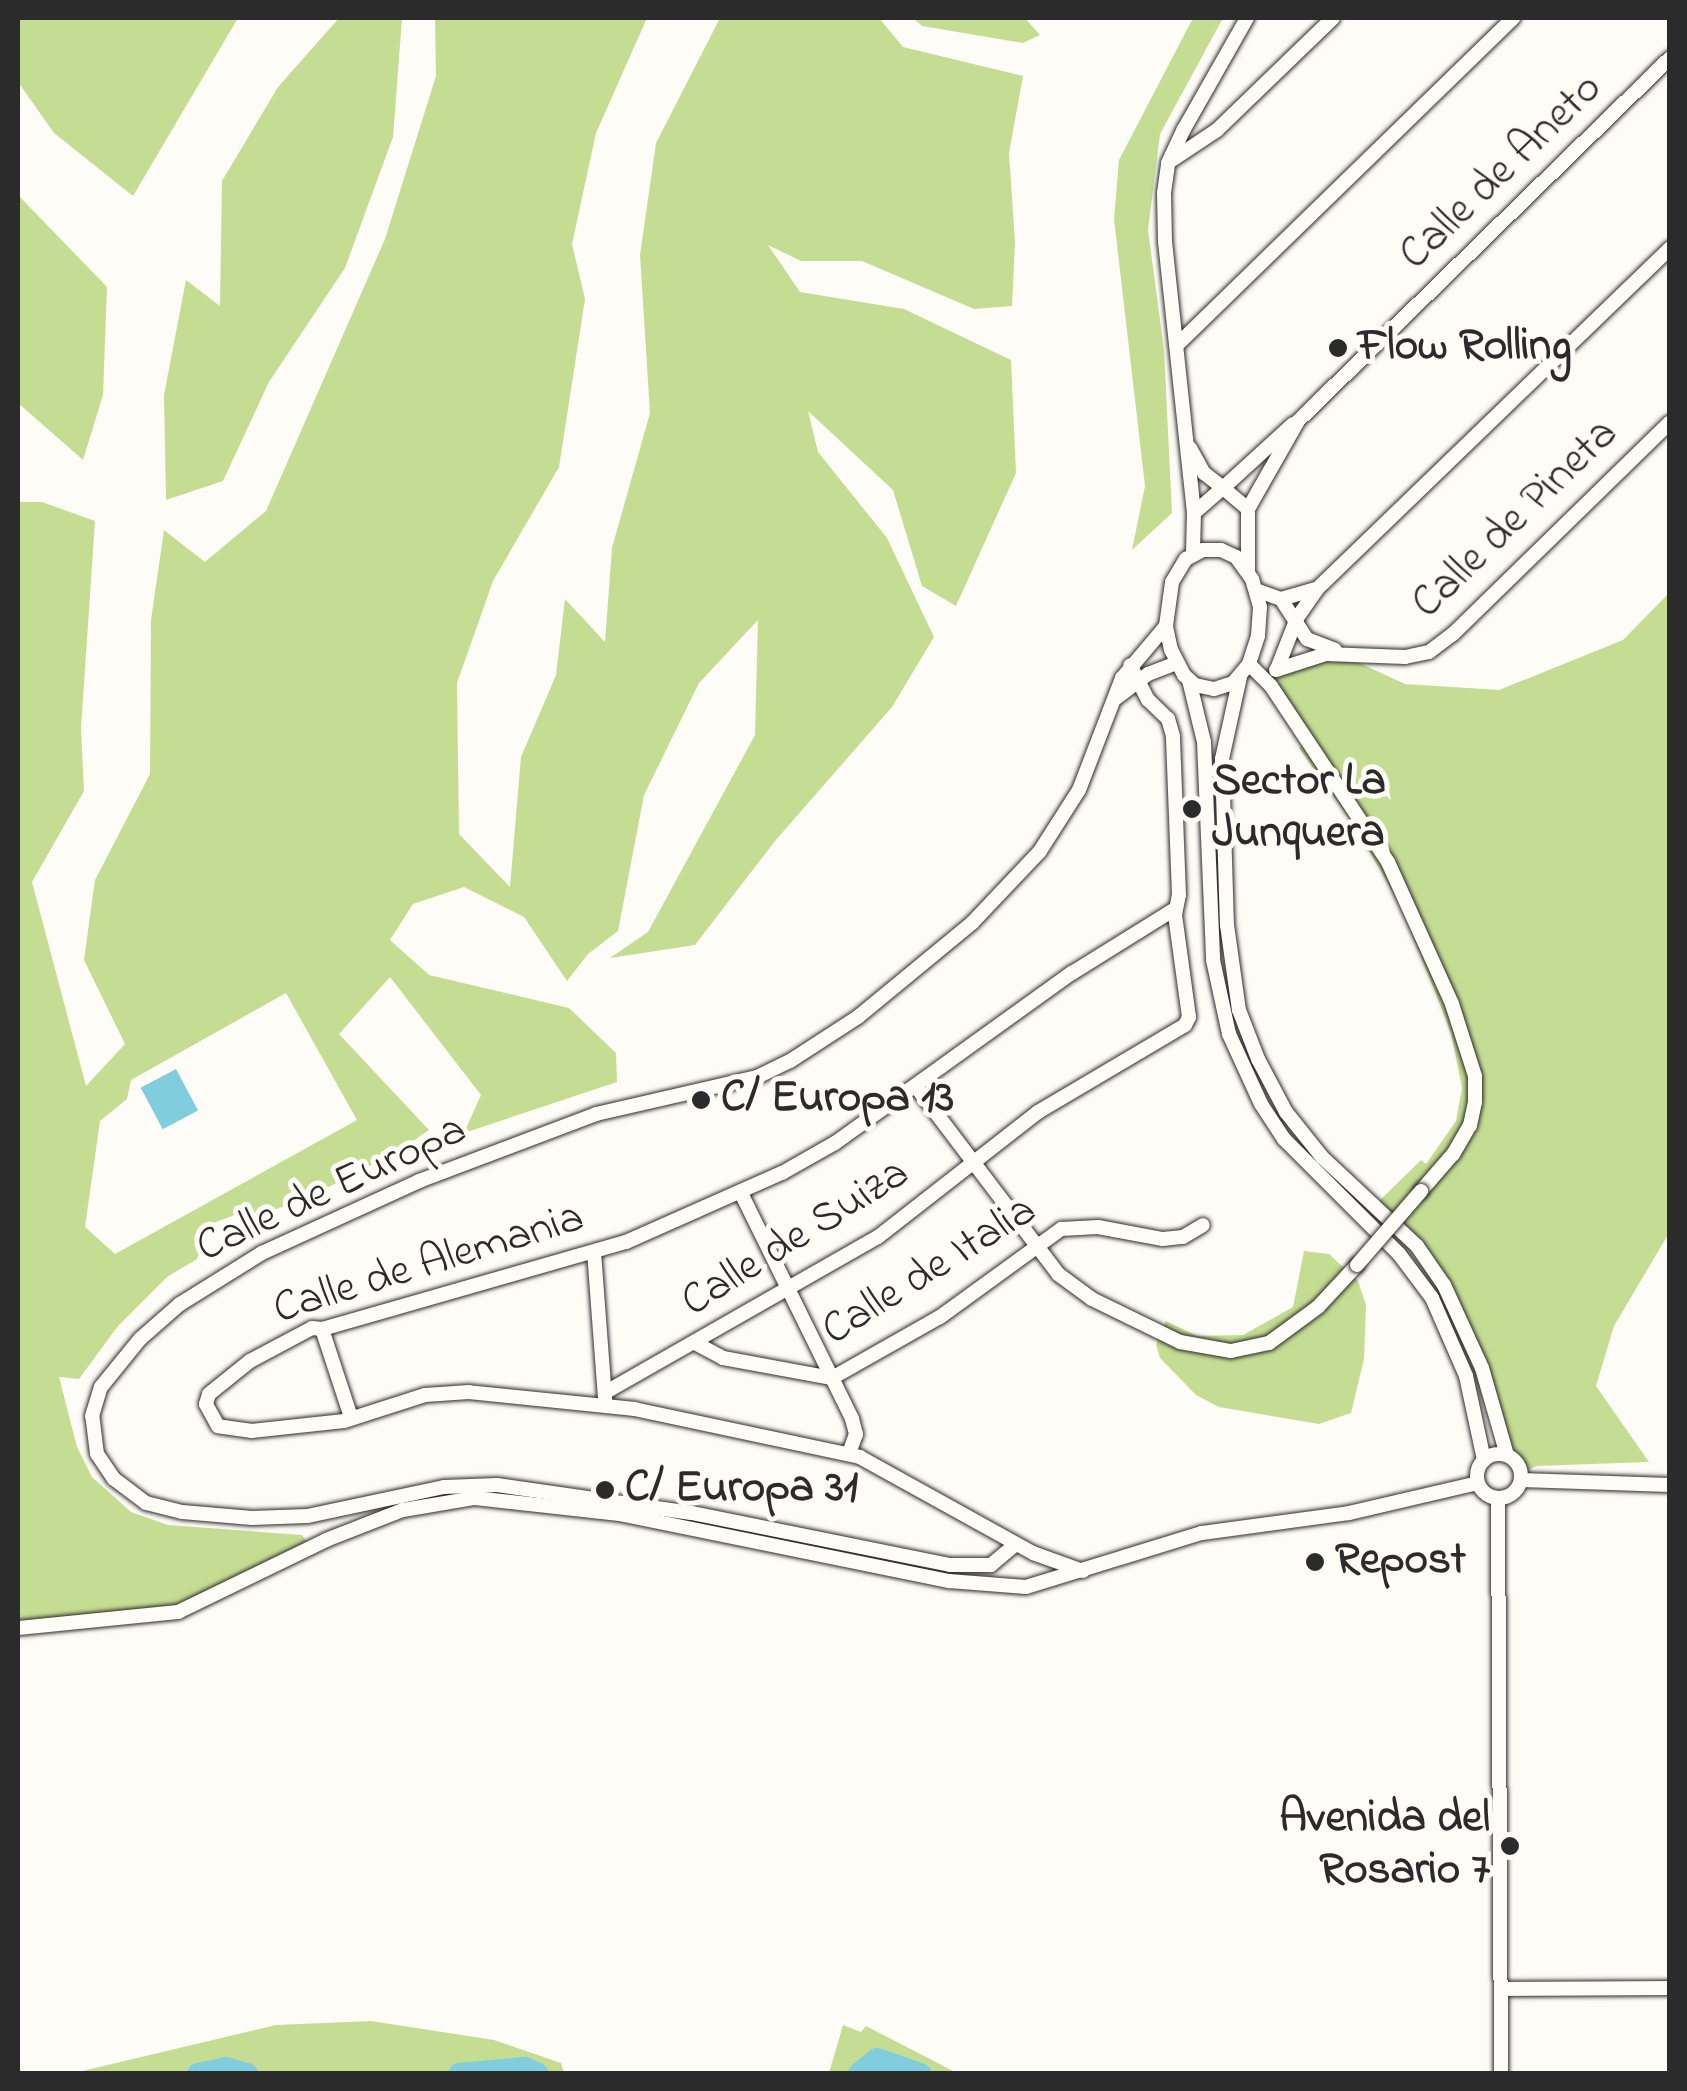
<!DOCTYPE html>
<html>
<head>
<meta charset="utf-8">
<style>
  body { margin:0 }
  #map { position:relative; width:1687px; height:2091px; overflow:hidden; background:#fdfcf7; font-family:"Indie Flower",sans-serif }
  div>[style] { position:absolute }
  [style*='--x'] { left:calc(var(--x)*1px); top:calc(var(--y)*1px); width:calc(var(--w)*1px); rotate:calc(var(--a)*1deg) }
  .green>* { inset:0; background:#c5dd93 }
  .water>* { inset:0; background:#7fcddd; transform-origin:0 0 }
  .river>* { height:22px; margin:-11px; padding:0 11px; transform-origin:11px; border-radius:11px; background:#7fcddd }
  .roads { filter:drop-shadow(0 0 2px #2b2b2b) drop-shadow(0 0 2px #2b2b2b) }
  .street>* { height:14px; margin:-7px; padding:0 7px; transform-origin:7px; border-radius:7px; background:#fdfcf7 }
  .street>.ring { margin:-7px; padding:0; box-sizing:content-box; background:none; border:14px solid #fdfcf7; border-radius:50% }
  .bridges { filter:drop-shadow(0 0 2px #2b2b2b) drop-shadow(0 0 2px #2b2b2b) }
  .street-bridge>* { height:14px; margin:-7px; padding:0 7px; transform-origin:7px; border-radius:7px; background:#fdfcf7 }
  .dots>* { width:28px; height:28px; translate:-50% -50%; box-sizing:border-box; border:5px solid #fdfcf7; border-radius:50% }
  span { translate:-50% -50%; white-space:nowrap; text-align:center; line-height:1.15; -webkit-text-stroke:10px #fdfcf7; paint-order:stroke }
  .street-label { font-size:45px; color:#2b2b2b }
  .poi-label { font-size:45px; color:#2b2b2b; font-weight:700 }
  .left { translate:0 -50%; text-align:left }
  .right { translate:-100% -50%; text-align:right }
  .frame { position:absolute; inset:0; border:20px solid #2b2b2b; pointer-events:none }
</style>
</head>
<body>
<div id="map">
  <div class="green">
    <div style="clip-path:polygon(18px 18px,238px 18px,133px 196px,54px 133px,18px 82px)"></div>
    <div style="clip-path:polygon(339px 18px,402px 18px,393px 137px,345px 268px,269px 382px,223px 481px,166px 500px,164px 395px,186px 280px,220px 306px,222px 181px,278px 87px)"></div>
    <div style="clip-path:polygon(evenodd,435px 18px,647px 18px,596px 133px,572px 244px,585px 299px,559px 467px,493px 581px,457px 683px,459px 834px,510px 887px,521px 757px,556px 675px,565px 599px,605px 642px,612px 548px,650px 413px,640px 255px,656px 143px,720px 18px,879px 18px,903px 47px,1023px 76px,1009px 153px,1015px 243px,1012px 306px,974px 309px,862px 261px,801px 261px,768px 245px,800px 292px,904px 309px,1011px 360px,1016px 473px,956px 606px,922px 586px,893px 490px,808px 411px,818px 452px,887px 538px,934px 637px,892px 707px,775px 841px,695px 945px,610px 958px,648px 932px,755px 735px,758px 620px,699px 683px,644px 795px,618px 931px,588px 954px,567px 981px,524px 917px,464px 887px,413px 904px,390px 940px,429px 975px,569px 1008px,616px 1053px,617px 1082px,464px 1133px,481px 1095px,390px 977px,339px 1034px,429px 1130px,397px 1152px,303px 1200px,258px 1215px,245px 1211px,211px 1224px,197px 1259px,167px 1277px,118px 1326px,79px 1379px,59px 1377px,77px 1447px,92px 1477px,131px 1512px,168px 1525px,302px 1535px,312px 1548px,178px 1612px,18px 1628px,18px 502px,42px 502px,95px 521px,81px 728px,84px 791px,32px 882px,86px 1086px,125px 1044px,84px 960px,95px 880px,150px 774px,151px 620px,164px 530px,205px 562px,266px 511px,385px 239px,436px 76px,435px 18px,286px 993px,357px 1120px,115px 1254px,85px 1227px,100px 1121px,127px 1099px,131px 1080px,286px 993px)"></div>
    <div style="clip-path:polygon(913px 18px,1025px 18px,1040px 35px,1023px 43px,922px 26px)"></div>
    <div style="clip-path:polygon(1193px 18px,1223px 18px,1160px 134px,1148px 230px,1164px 350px,1172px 513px,1132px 550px,1145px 486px,1114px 219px,1119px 160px)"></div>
    <div style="clip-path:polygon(18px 195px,107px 287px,103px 395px,83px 460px,18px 403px)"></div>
    <div style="clip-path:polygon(1669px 593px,1669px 1233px,1614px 1326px,1596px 1386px,1649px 1462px,1537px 1466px,1521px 1473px,1507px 1455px,1444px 1285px,1375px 1205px,1421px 1160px,1426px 1164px,1456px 1121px,1462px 1088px,1451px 1033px,1402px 908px,1353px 823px,1299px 748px,1308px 742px,1263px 677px,1340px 654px,1405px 684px,1499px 690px,1623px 640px)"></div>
    <div style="clip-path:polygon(1304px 1251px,1329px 1254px,1358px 1281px,1366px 1305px,1364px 1359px,1351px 1413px,1319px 1424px,1219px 1407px,1196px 1395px,1160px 1358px,1156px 1345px,1166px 1321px,1197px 1336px,1243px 1335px,1293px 1307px)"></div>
    <div style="clip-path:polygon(371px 2021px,494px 2040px,561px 2063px,564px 2073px,74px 2073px,276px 2025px)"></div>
    <div style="clip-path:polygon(843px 2025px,861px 2032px,866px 2026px,957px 2073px,829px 2073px)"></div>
  </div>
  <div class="water">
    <div style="left:176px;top:1069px;width:47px;height:40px;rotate:62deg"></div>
  </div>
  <div class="river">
    <div style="--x:198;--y:2074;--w:29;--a:-12"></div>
    <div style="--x:226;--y:2068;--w:22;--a:16"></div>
    <div style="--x:459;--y:2074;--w:66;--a:-5.2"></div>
    <div style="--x:525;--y:2068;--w:14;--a:25"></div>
    <div style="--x:859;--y:2074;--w:23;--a:-40"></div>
    <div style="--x:877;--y:2059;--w:46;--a:19.2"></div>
  </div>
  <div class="roads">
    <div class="street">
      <div style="--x:1169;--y:162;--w:58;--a:-33.7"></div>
      <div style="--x:1217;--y:130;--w:161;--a:-44"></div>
      <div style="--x:1177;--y:345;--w:469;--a:-44.2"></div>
      <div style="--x:1190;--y:448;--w:29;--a:61"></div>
      <div style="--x:1204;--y:473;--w:24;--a:38"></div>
      <div style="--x:1223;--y:488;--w:95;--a:-42.4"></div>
      <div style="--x:1248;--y:509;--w:101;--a:-60.4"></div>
      <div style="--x:1298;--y:421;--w:520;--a:-44.3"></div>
      <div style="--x:1194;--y:513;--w:274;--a:-96.1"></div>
      <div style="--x:1165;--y:241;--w:48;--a:-91.2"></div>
      <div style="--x:1164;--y:193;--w:30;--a:-82"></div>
      <div style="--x:1168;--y:163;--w:38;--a:-65"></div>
      <div style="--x:1184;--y:129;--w:128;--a:-60.4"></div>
      <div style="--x:1203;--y:550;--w:18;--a:0"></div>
      <div style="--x:1221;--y:550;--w:17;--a:25"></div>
      <div style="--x:1236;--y:557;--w:27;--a:54"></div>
      <div style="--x:1252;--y:579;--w:29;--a:74"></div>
      <div style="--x:1260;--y:607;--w:29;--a:94"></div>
      <div style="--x:1258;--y:636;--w:29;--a:108"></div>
      <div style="--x:1249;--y:664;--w:25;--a:130"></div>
      <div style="--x:1233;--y:683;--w:20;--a:162"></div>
      <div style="--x:1214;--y:689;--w:19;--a:-168"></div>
      <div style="--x:1195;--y:685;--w:15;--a:-138"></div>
      <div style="--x:1184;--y:675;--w:28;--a:-117"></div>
      <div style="--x:1171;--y:650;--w:25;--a:-102"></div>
      <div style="--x:1166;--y:626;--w:44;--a:-82.2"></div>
      <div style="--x:1172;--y:582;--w:27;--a:-59"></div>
      <div style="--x:1186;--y:559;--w:19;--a:-28"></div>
      <div style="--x:1193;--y:553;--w:40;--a:-88.6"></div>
      <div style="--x:1194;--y:513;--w:38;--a:-41"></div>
      <div style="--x:1223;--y:488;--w:33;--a:40"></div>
      <div style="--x:1248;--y:509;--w:62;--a:90"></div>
      <div style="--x:1256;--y:590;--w:27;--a:20"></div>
      <div style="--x:1281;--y:599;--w:36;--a:-16"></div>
      <div style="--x:1281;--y:599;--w:48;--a:57"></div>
      <div style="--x:1307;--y:639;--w:30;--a:21"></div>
      <div style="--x:1249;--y:664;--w:31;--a:45"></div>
      <div style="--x:1271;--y:686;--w:211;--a:56.4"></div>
      <div style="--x:1388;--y:862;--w:156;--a:65.7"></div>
      <div style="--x:1452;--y:1004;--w:76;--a:72.3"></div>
      <div style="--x:1475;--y:1076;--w:26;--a:90"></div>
      <div style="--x:1475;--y:1102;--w:24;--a:102"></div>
      <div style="--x:1470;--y:1125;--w:34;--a:120"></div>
      <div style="--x:1453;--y:1154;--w:49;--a:130.9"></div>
      <div style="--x:1277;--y:669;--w:55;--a:-68.6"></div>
      <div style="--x:1297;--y:618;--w:35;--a:-55"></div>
      <div style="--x:1317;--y:589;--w:491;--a:-44"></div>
      <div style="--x:1276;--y:670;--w:52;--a:-17.7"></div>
      <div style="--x:1326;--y:654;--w:79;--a:2.2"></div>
      <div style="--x:1405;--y:657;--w:25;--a:-12"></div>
      <div style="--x:1429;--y:652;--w:30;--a:-37"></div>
      <div style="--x:1453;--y:634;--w:303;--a:-44.3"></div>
      <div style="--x:1240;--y:677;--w:84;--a:102.4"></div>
      <div style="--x:1222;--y:759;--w:166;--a:88.3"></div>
      <div style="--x:1227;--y:925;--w:86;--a:82"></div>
      <div style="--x:1239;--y:1010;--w:53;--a:68.8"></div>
      <div style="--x:1258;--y:1059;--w:60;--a:62.2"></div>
      <div style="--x:1286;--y:1112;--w:58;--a:51.3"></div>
      <div style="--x:1322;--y:1157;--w:130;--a:43.1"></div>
      <div style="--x:1417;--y:1246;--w:47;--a:55.3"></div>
      <div style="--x:1444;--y:1285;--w:91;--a:65.4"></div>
      <div style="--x:1482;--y:1368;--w:91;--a:74"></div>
      <div style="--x:1189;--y:680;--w:64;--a:76.4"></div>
      <div style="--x:1204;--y:742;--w:218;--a:87.6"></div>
      <div style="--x:1213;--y:960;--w:76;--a:77.8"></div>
      <div style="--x:1229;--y:1034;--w:77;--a:65.4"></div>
      <div style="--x:1261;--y:1104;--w:42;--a:56.7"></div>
      <div style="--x:1284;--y:1139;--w:163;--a:45"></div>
      <div style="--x:1399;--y:1254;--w:55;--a:53.1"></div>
      <div style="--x:1432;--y:1298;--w:85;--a:66.4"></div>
      <div style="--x:1466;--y:1376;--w:86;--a:77.9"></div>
      <div style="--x:1115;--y:699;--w:41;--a:-37.1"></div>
      <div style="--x:1148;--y:674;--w:30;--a:-21"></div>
      <div style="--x:917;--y:1088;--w:233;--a:52.8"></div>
      <div style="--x:1058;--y:1274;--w:42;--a:36.3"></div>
      <div style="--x:1092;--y:1299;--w:98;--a:26"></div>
      <div style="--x:1180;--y:1342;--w:52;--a:10"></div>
      <div style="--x:1231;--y:1351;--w:39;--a:-12"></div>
      <div style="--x:1269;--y:1343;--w:61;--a:-36.3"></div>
      <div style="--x:1318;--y:1307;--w:57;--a:-47.1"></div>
      <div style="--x:741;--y:1193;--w:252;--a:63.8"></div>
      <div style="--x:852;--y:1419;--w:16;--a:75"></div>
      <div style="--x:856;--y:1434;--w:20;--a:110"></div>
      <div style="--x:594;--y:1252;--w:148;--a:85.7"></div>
      <div style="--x:322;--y:1329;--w:93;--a:71.8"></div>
      <div style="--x:695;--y:1343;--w:32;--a:28"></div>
      <div style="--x:723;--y:1358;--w:111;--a:10.4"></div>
      <div style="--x:832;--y:1378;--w:124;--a:-29.5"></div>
      <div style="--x:940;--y:1317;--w:150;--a:-36"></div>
      <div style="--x:1061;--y:1229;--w:37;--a:-3"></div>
      <div style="--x:1098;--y:1227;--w:66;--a:10.5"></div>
      <div style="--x:1163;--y:1239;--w:20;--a:-6"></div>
      <div style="--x:1183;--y:1237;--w:23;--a:-31"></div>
      <div style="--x:606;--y:1392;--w:313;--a:-29.7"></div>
      <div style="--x:878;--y:1237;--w:203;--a:-38"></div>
      <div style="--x:1038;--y:1112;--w:171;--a:-30.6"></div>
      <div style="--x:1185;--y:1025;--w:9;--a:-63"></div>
      <div style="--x:1189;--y:1017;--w:103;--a:-97.8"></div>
      <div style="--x:1175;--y:915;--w:20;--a:-79"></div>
      <div style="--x:1179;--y:895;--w:159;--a:-92.2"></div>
      <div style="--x:1173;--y:736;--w:18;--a:-106"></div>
      <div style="--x:1168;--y:719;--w:28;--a:-136"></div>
      <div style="--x:1148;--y:700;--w:39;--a:-117"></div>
      <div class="ring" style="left:1477px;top:1454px;width:30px;height:30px"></div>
      <div style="--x:1521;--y:1480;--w:149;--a:1.9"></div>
      <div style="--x:1498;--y:1498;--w:576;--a:89.7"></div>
      <div style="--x:1016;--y:1544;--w:33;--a:140"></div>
      <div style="--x:991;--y:1565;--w:41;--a:180"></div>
      <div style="--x:950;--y:1565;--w:264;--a:-168.6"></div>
      <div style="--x:691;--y:1513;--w:196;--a:-171.8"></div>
      <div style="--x:497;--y:1485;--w:53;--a:177.8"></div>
      <div style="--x:444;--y:1487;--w:140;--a:168"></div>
      <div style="--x:307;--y:1516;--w:55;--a:177.9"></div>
      <div style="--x:252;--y:1518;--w:70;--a:-175.1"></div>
      <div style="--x:182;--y:1512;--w:37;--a:-166"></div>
      <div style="--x:146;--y:1503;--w:40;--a:-143"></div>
      <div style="--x:114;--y:1479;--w:30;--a:-124"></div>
      <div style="--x:97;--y:1454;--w:38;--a:-97"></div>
      <div style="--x:92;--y:1416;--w:30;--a:-73"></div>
      <div style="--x:101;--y:1387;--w:62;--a:-50.9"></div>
      <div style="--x:140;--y:1339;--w:53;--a:-41.2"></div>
      <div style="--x:180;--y:1304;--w:97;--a:-31.9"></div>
      <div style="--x:262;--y:1253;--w:173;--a:-24.6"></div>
      <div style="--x:419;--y:1181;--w:189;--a:-20.7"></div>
      <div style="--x:596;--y:1114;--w:165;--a:-12.9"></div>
      <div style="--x:757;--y:1077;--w:37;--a:-26"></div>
      <div style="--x:790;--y:1061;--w:81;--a:-32.9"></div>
      <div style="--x:858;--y:1017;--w:148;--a:-39.5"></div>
      <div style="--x:972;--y:923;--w:99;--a:-46.6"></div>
      <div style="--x:1040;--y:851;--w:72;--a:-57.4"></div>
      <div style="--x:1079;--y:790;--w:120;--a:-69"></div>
      <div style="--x:1122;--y:678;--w:68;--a:-49.8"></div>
      <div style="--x:1083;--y:1571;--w:53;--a:-160.2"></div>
      <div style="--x:1033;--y:1553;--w:198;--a:-151"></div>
      <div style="--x:860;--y:1457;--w:230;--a:-168"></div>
      <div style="--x:635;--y:1409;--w:167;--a:-174.2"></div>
      <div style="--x:469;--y:1392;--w:44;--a:176.1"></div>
      <div style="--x:425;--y:1395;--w:85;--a:162.2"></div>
      <div style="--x:344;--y:1421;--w:93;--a:173.8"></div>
      <div style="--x:252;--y:1431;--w:34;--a:-172"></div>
      <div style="--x:218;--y:1426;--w:25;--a:-119"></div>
      <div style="--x:206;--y:1404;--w:10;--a:-73"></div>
      <div style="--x:209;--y:1394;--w:53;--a:-38.8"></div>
      <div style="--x:250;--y:1361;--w:70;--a:-28"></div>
      <div style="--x:312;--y:1328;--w:10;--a:6"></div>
      <div style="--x:322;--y:1329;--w:316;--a:-16"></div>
      <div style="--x:626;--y:1242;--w:171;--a:-23.9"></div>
      <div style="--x:782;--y:1173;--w:61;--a:-29.5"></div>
      <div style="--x:835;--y:1143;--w:292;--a:-35.7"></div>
      <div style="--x:1072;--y:973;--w:121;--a:-31.9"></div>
      <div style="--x:18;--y:1628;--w:161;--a:-5.7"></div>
      <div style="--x:178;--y:1612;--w:165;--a:-25.9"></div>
      <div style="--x:326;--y:1540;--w:83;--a:-21.3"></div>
      <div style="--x:403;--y:1510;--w:73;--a:-9.5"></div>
      <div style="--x:475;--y:1498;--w:145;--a:6.3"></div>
      <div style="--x:619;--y:1514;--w:337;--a:11.5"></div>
      <div style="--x:949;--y:1581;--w:77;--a:4.5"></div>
      <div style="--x:1026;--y:1587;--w:184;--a:-17.1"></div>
      <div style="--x:1202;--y:1533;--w:148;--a:-7.7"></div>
      <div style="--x:1349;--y:1513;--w:132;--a:-13.1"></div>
      <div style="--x:1502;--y:1989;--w:168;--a:-0.3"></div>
    </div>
  </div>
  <div class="bridges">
    <div class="street-bridge">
      <div style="--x:1357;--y:1265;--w:98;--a:-49.1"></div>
    </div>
  </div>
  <div class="dots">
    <div style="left:1338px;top:348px;background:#2b2b2b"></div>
    <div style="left:1192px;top:809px;background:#2b2b2b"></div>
    <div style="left:701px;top:1100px;background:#2b2b2b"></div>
    <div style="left:605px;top:1490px;background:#2b2b2b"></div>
    <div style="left:1315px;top:1562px;background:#2b2b2b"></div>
    <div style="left:1510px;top:1846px;background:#2b2b2b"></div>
  </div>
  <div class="street-label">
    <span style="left:1502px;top:173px;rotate:-44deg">Calle de Aneto</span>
    <span style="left:1516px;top:520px;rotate:-44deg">Calle de Pineta</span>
    <span style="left:332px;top:1190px;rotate:-25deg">Calle de Europa</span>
    <span style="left:796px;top:1239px;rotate:-32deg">Calle de Suiza</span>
    <span style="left:429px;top:1265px;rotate:-17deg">Calle de Alemania</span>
    <span style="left:930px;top:1272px;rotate:-32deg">Calle de Italia</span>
  </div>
  <div class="poi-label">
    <span class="left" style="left:1358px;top:348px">Flow Rolling</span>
    <span class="left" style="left:1212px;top:809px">Sector La<br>Junquera</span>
    <span class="left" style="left:721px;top:1100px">C/ Europa 13</span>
    <span class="left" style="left:625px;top:1490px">C/ Europa 31</span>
    <span class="left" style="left:1335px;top:1562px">Repost</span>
    <span class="right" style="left:1490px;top:1846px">Avenida del<br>Rosario 7</span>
  </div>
  <div class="frame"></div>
</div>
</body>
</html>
